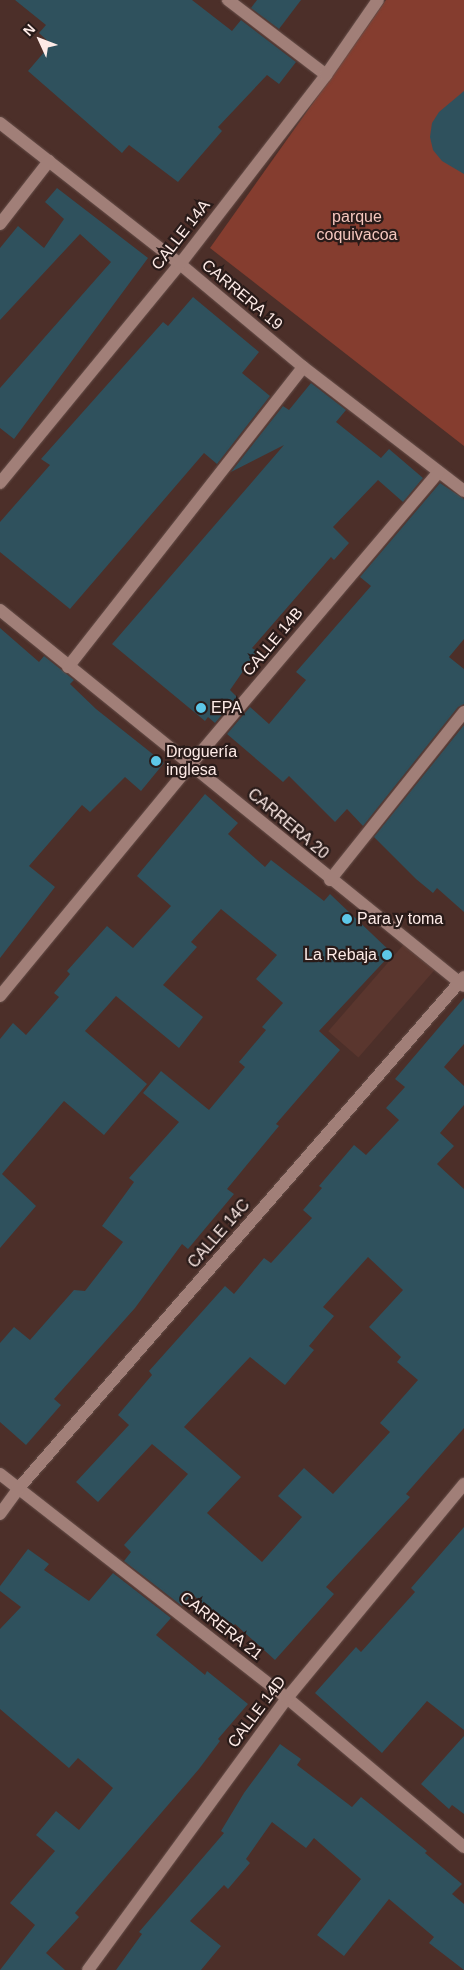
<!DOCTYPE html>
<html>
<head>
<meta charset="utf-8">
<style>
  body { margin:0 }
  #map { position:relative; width:464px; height:1970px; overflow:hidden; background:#4c2f29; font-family:Helvetica,sans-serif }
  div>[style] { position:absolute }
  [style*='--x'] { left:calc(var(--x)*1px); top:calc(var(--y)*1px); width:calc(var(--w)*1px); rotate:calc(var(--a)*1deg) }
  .built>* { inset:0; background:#5a362e; transform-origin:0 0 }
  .green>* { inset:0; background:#853d2f }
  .building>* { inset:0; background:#2f515d }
  .roads { filter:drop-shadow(0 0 1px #664e49) drop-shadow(0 0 1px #664e49) }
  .minor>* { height:12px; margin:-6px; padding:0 6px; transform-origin:6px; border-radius:6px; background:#a17f78 }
  .dots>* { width:14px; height:14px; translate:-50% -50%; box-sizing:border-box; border:2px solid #291b19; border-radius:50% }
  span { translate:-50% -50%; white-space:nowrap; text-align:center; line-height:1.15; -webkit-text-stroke:4.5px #291b19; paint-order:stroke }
  .park-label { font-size:16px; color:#f5c7be }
  .street-label { font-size:16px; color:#feebe7 }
  .poi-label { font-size:16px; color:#feebe7 }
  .left { translate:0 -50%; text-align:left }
  .right { translate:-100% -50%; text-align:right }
  .north { position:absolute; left:15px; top:15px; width:50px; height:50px; -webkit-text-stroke:4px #291b19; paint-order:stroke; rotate:313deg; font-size:14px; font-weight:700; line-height:20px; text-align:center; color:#feebe7 }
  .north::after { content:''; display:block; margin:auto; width:18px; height:22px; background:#feebe7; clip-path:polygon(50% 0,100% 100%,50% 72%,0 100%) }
</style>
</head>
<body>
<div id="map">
  <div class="built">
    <div style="left:405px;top:943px;width:40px;height:117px;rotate:41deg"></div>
  </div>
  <div class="green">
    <div style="clip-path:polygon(386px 0,464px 0,464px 446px,210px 248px)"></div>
  </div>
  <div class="building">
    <div style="clip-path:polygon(15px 0,192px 0,232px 31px,241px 20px,296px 62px,279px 84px,267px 75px,218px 127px,222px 131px,178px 182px,129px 145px,122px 153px,28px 71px,51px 44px,39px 33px,46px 25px)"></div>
    <div style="clip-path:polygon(257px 0,301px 0,279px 29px,251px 8px)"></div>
    <div style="clip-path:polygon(464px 91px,464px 174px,442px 161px,433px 150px,430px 137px,432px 123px,439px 112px)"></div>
    <div style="clip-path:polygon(57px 188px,148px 258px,14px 439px,0 428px,0 388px,111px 262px,80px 234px,0 320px,0 248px,18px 226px,44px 248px,64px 219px,45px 202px)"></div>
    <div style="clip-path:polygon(193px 297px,259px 352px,242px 373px,270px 396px,217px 464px,204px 453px,70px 609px,0 552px,0 522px,50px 465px,41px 459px,163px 322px,168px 326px)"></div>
    <div style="clip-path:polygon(311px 383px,346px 410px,336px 422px,381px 458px,389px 449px,423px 478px,403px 502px,378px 480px,333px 527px,349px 543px,334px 560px,331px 557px,252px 648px,257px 651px,230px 690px,237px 697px,215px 723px,208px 717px,205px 721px,112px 644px,284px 445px,231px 472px,283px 406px,289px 410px)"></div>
    <div style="clip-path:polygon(440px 483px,464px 499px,464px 639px,449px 657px,464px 669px,464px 704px,458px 707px,363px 826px,347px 809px,335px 822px,289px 776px,283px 782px,227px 734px,250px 707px,269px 724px,306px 680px,296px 672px,371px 586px,360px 577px)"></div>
    <div style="clip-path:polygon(0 628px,39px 662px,44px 656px,74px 680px,70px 684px,96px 709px,164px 763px,141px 791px,125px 777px,90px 812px,82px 805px,29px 866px,55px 887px,0 958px)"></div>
    <div style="clip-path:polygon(464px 725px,464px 912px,437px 888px,433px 893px,416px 879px,374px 837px)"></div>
    <div style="clip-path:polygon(205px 794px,238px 823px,228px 834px,265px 867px,271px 860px,324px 901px,330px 894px,392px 953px,319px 1031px,340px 1050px,276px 1124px,279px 1126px,227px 1189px,234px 1194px,188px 1249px,182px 1244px,135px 1308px,54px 1399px,61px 1405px,26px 1445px,0 1422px,0 1343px,14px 1327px,30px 1340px,74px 1290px,85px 1291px,123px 1242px,102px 1226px,134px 1182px,129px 1178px,179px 1122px,143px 1093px,161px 1071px,209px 1110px,245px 1067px,239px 1062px,266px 1030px,262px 1027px,283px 1003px,256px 979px,277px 955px,221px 909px,191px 942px,197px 947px,163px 985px,203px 1017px,179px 1048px,116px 996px,85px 1031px,147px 1084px,104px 1135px,64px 1101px,2px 1174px,36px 1206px,0 1248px,0 1039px,13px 1023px,26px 1035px,59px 997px,54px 993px,70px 974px,67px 971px,107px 926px,133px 948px,171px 906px,137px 876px)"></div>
    <div style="clip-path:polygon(evenodd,464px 998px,464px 1044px,444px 1067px,464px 1086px,464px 1105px,440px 1133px,454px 1146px,437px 1164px,464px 1189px,464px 1428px,406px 1494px,410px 1497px,326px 1587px,334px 1594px,275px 1660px,235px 1624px,231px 1629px,192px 1594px,182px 1606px,124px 1561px,131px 1552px,124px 1545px,188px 1474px,152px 1444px,98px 1502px,76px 1482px,129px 1425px,118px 1415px,152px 1375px,149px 1371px,225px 1286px,234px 1294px,264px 1258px,271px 1263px,312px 1218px,303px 1210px,322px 1188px,319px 1186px,354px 1145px,366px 1155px,399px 1120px,386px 1108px,405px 1087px,395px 1079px,464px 998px,368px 1257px,403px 1290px,369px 1327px,401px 1357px,397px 1362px,418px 1380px,380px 1423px,390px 1432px,333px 1494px,304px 1468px,278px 1496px,302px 1517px,262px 1562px,207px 1513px,241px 1477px,184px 1427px,250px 1357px,285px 1385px,314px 1350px,309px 1346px,334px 1316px,323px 1307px,368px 1257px)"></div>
    <div style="clip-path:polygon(464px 1527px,464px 1730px,427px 1701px,382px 1753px,315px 1693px,356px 1647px,361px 1652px,415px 1592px,411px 1588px)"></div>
    <div style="clip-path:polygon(28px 1549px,49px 1564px,44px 1570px,89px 1601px,113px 1573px,171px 1618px,156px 1635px,205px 1675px,207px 1671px,248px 1704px,218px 1739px,220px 1741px,199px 1769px,75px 1913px,79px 1917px,46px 1953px,65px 1970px,0 1970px,35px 1925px,10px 1903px,55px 1851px,36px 1835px,56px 1811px,79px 1830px,113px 1788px,78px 1758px,69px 1768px,0 1709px,0 1629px,21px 1607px,0 1591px,0 1586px)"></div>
    <div style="clip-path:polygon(464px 1736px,464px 1814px,452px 1805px,449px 1809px,421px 1784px)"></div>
    <div style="clip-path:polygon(280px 1744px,301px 1759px,297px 1765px,352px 1807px,361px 1797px,427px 1851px,425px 1853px,462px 1884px,452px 1894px,464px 1904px,464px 1970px,429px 1943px,434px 1937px,389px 1899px,344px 1956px,317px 1935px,361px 1879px,314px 1838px,306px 1848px,272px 1822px,246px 1859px,250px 1863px,228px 1889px,224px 1885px,190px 1921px,221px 1946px,201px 1970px,116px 1970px,142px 1934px,139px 1932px,224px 1833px,221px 1831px,244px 1793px)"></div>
  </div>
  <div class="roads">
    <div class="minor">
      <div style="--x:228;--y:0;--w:123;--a:37.4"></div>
      <div style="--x:0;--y:123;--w:229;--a:38.1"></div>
      <div style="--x:180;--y:264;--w:160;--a:39.9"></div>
      <div style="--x:303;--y:367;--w:203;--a:37.6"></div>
      <div style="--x:0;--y:224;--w:80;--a:-52.1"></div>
      <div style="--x:0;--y:483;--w:283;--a:-50.6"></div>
      <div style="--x:180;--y:264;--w:239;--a:-52.3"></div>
      <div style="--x:326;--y:75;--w:91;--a:-55.3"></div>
      <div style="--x:0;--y:610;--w:597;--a:39.02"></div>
      <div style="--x:68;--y:667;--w:381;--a:-51.9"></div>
      <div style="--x:330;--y:880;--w:215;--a:-51.4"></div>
      <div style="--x:0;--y:996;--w:301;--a:-50.5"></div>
      <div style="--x:191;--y:764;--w:383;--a:-49.7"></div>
      <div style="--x:0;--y:1474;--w:364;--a:38"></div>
      <div style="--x:287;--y:1698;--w:231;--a:40.1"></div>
      <div style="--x:0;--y:1514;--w:31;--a:-54"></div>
      <div style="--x:18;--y:1489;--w:679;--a:-48.94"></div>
      <div style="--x:88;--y:1970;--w:337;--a:-53.8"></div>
      <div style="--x:287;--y:1698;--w:278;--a:-50.4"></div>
    </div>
  </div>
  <div class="dots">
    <div style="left:201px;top:708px;background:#5dc7e8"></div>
    <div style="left:156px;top:761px;background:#5dc7e8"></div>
    <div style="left:347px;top:919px;background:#5dc7e8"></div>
    <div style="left:387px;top:955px;background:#5dc7e8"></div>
  </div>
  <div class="park-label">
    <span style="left:357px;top:226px">parque<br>coquivacoa</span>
  </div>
  <div class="street-label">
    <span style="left:181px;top:235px;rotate:-52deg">CALLE 14A</span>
    <span style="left:242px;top:295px;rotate:40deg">CARRERA 19</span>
    <span style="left:273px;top:642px;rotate:-50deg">CALLE 14B</span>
    <span style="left:288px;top:824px;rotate:40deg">CARRERA 20</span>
    <span style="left:219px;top:1234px;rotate:-49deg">CALLE 14C</span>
    <span style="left:221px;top:1626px;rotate:38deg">CARRERA 21</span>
    <span style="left:257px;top:1712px;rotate:-53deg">CALLE 14D</span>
  </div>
  <div class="poi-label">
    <span class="left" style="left:211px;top:708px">EPA</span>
    <span class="left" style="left:166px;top:761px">Droguería<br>inglesa</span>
    <span class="left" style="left:357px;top:919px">Para y toma</span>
    <span class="right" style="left:377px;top:955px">La Rebaja</span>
  </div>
  <div class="north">N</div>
</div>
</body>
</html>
